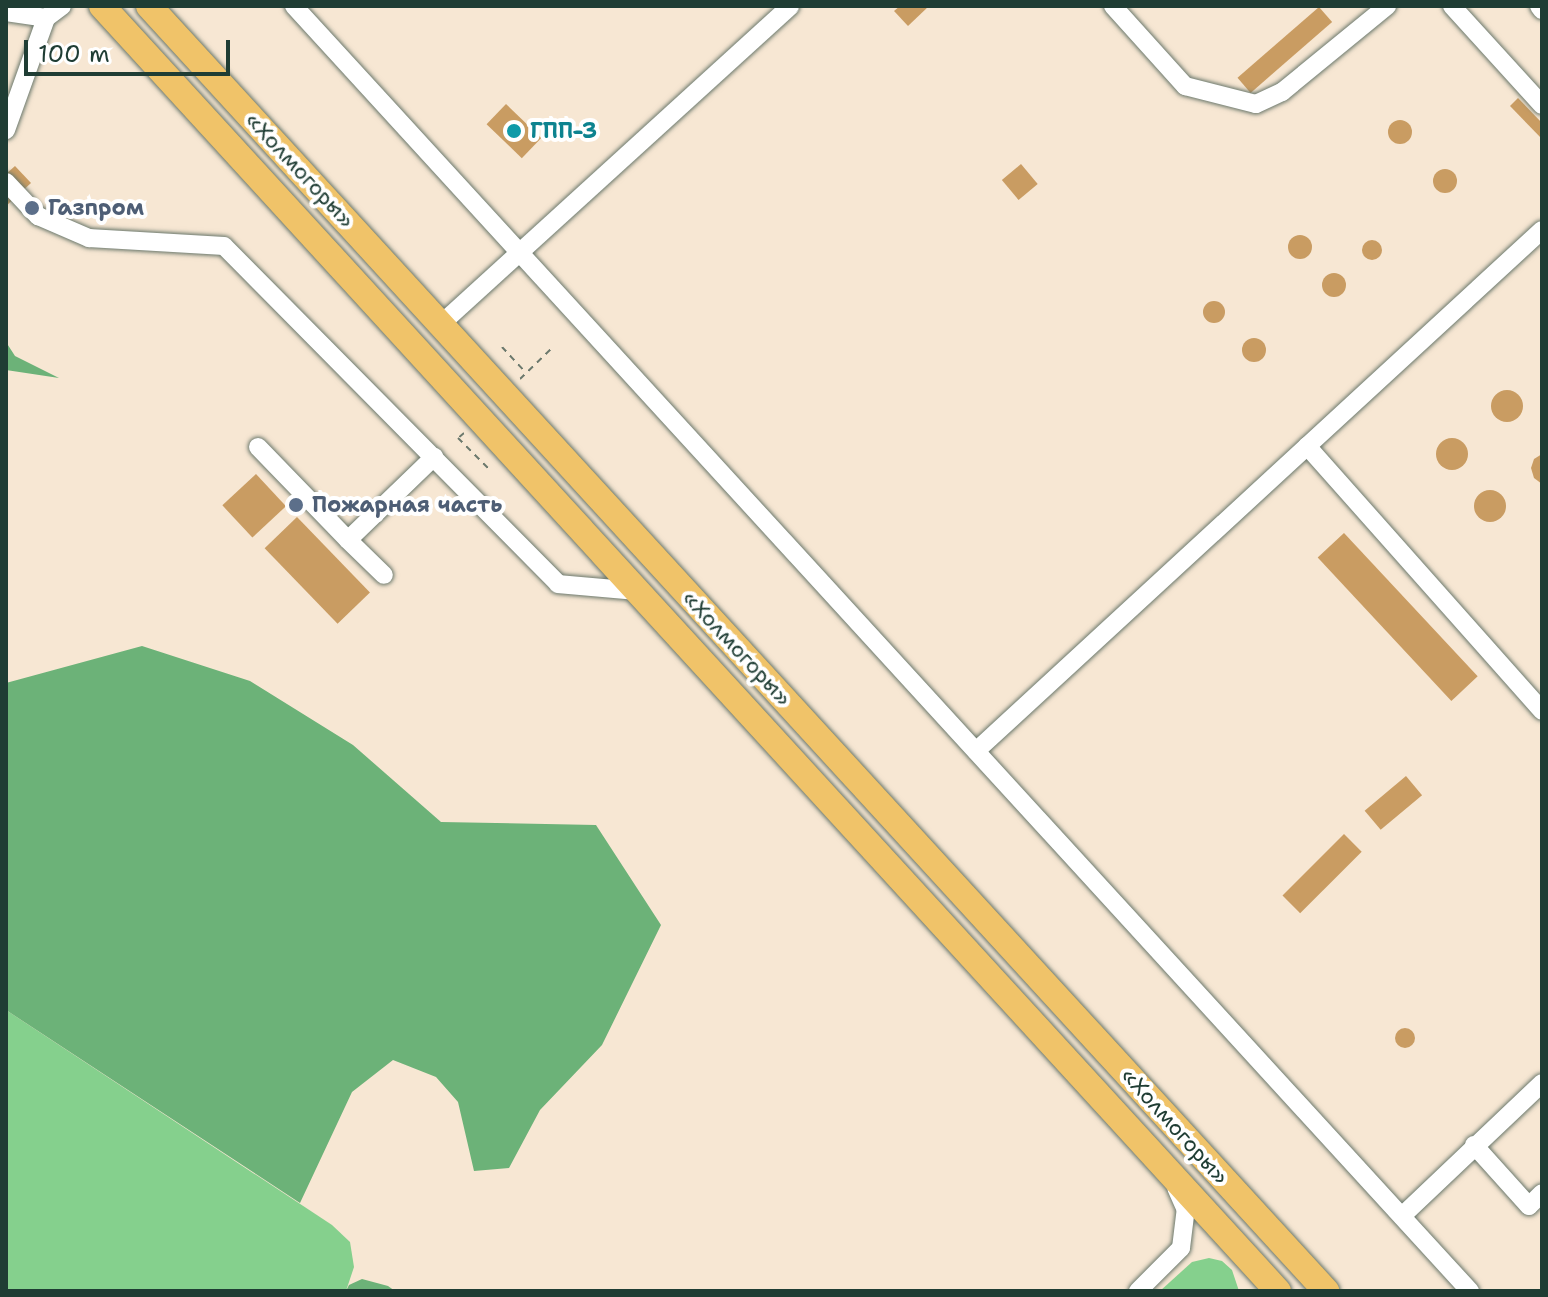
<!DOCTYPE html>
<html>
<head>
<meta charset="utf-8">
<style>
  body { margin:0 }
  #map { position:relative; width:1548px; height:1297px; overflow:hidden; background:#f7e7d3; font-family:"Shantell Sans",sans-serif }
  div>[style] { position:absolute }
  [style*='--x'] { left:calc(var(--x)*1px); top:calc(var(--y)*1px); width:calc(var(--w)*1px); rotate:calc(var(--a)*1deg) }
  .green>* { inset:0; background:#85d08d }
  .forest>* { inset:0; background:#6cb278 }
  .building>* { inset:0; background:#c99c62; transform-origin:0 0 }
  .round { border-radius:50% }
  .path>* { height:2px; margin-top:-1px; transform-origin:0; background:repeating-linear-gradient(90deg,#6b786c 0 6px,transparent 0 12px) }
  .roads { filter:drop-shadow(0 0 2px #6b786c) drop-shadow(0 0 2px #6b786c) }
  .minor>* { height:18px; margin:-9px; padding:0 9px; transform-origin:9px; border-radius:9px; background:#fff }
  .highway>* { height:26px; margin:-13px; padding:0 13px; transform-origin:13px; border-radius:13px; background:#f0c369 }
  .dots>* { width:22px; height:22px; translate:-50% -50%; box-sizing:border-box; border:4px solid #fff; border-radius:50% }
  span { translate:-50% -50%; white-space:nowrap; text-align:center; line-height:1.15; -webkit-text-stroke:8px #fff; paint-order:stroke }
  .culture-label { font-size:22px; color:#0d838f; font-weight:700 }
  .left { translate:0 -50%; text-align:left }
  .street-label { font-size:22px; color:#1f3d34 }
  .service-label { font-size:22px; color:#4e5e75; font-weight:700 }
  .frame { position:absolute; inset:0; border:8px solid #1f3d34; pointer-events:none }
  .scale { position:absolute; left:24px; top:40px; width:206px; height:36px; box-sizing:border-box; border:4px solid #1f3d34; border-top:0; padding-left:10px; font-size:24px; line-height:28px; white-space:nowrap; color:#1f3d34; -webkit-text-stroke:6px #fff; paint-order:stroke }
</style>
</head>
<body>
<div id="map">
  <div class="green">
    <div style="clip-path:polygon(6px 1010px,332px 1225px,350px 1242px,354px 1267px,346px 1291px,6px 1291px)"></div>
    <div style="clip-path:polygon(1209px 1258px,1222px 1261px,1232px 1270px,1239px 1291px,1160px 1291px,1192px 1262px)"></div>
  </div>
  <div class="forest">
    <div style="clip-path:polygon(6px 342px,15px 356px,59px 378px,6px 370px)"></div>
    <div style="clip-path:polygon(142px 646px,250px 681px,353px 745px,441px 822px,596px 825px,661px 925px,602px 1045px,540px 1110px,509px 1168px,474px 1171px,458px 1102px,436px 1077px,393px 1060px,352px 1092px,300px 1203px,6px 1010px,6px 683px)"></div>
    <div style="clip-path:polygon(362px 1279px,388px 1286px,395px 1291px,346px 1291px,349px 1285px)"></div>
  </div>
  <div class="building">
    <div style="clip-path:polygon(900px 6px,929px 6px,908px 26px,894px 11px)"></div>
    <div style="left:1319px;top:7px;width:20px;height:108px;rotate:49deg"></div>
    <div style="clip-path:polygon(1518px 98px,1542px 123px,1542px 139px,1510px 106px)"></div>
    <div style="left:506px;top:104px;width:49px;height:28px;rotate:44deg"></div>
    <div class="round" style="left:1388px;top:120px;width:24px;height:24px"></div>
    <div style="left:1021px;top:164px;width:26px;height:25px;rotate:50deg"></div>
    <div style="clip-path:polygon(15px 166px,31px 183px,6px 206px,6px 174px)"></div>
    <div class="round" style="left:1433px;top:169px;width:24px;height:24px"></div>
    <div class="round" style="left:1288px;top:235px;width:24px;height:24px"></div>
    <div class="round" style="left:1362px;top:240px;width:20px;height:20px"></div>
    <div class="round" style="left:1322px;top:273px;width:24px;height:24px"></div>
    <div class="round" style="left:1203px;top:301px;width:22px;height:22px"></div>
    <div class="round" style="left:1242px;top:338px;width:24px;height:24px"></div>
    <div class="round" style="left:1491px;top:390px;width:32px;height:32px"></div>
    <div class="round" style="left:1436px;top:438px;width:32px;height:32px"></div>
    <div style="clip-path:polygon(1542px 454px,1542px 484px,1534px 478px,1531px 468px,1534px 459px)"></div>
    <div style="left:256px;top:474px;width:44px;height:46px;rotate:47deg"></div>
    <div class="round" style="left:1474px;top:490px;width:32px;height:32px"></div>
    <div style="left:297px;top:517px;width:105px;height:45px;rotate:46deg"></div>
    <div style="left:1344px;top:533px;width:196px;height:36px;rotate:47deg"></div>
    <div style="left:1406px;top:776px;width:25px;height:54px;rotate:50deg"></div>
    <div style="left:1344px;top:834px;width:25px;height:87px;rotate:45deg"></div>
    <div class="round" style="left:1395px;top:1028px;width:20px;height:20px"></div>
  </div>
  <div class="path">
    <div style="--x:502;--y:347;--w:34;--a:47"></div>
    <div style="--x:520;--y:379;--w:47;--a:-44.1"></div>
    <div style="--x:464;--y:433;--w:8;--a:140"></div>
    <div style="--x:458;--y:438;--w:47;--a:45"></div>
  </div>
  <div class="roads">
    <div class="minor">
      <div style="--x:294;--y:6;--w:1742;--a:47.54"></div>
      <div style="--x:1113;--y:6;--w:108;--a:48"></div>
      <div style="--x:1185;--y:86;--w:73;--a:14.2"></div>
      <div style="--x:1256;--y:104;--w:29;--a:-25"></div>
      <div style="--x:1282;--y:92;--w:136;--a:-39.3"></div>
      <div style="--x:1452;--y:6;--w:134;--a:47.7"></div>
      <div style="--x:1539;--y:6;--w:5;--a:53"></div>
      <div style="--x:6;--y:12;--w:40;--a:8.5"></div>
      <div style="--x:46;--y:18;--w:20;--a:-37"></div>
      <div style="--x:6;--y:130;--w:119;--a:-70.3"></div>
      <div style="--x:6;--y:182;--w:47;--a:46.7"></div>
      <div style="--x:38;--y:216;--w:56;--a:23.3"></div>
      <div style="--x:89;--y:238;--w:135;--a:3.4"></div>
      <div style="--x:224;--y:246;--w:475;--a:45.3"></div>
      <div style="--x:558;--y:584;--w:79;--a:5.1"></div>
      <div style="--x:441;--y:324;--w:472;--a:-42.3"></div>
      <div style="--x:1307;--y:446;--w:354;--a:48.4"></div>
      <div style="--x:258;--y:447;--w:129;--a:45.9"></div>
      <div style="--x:348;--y:540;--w:120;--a:-44"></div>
      <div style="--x:348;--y:540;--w:50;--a:44.2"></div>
      <div style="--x:976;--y:751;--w:769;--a:-42.63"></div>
      <div style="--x:1474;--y:1145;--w:82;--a:48"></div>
      <div style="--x:1529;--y:1206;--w:18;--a:-45"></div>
      <div style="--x:1402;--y:1216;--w:193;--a:-43.5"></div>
      <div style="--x:1138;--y:1291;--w:61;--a:-45"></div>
      <div style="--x:1181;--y:1248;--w:38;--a:-83"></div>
      <div style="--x:1186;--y:1210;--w:24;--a:-114"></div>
    </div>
    <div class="highway">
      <div style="--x:102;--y:6;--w:1742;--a:47.54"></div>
      <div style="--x:149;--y:6;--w:1743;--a:47.51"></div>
    </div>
  </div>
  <div class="dots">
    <div style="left:514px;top:131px;background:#0f9aa8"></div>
    <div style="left:32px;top:208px;background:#5c6f8a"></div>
    <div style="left:296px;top:505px;background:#5c6f8a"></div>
  </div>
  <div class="culture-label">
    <span class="left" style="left:530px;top:131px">ГПП-3</span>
  </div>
  <div class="street-label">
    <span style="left:300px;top:170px;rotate:47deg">«Холмогоры»</span>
    <span style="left:737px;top:648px;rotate:47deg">«Холмогоры»</span>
    <span style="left:1175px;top:1126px;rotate:48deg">«Холмогоры»</span>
  </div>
  <div class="service-label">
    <span class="left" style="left:48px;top:208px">Газпром</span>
    <span class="left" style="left:312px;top:505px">Пожарная часть</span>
  </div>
  <div class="frame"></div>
  <div class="scale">100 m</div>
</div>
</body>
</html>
